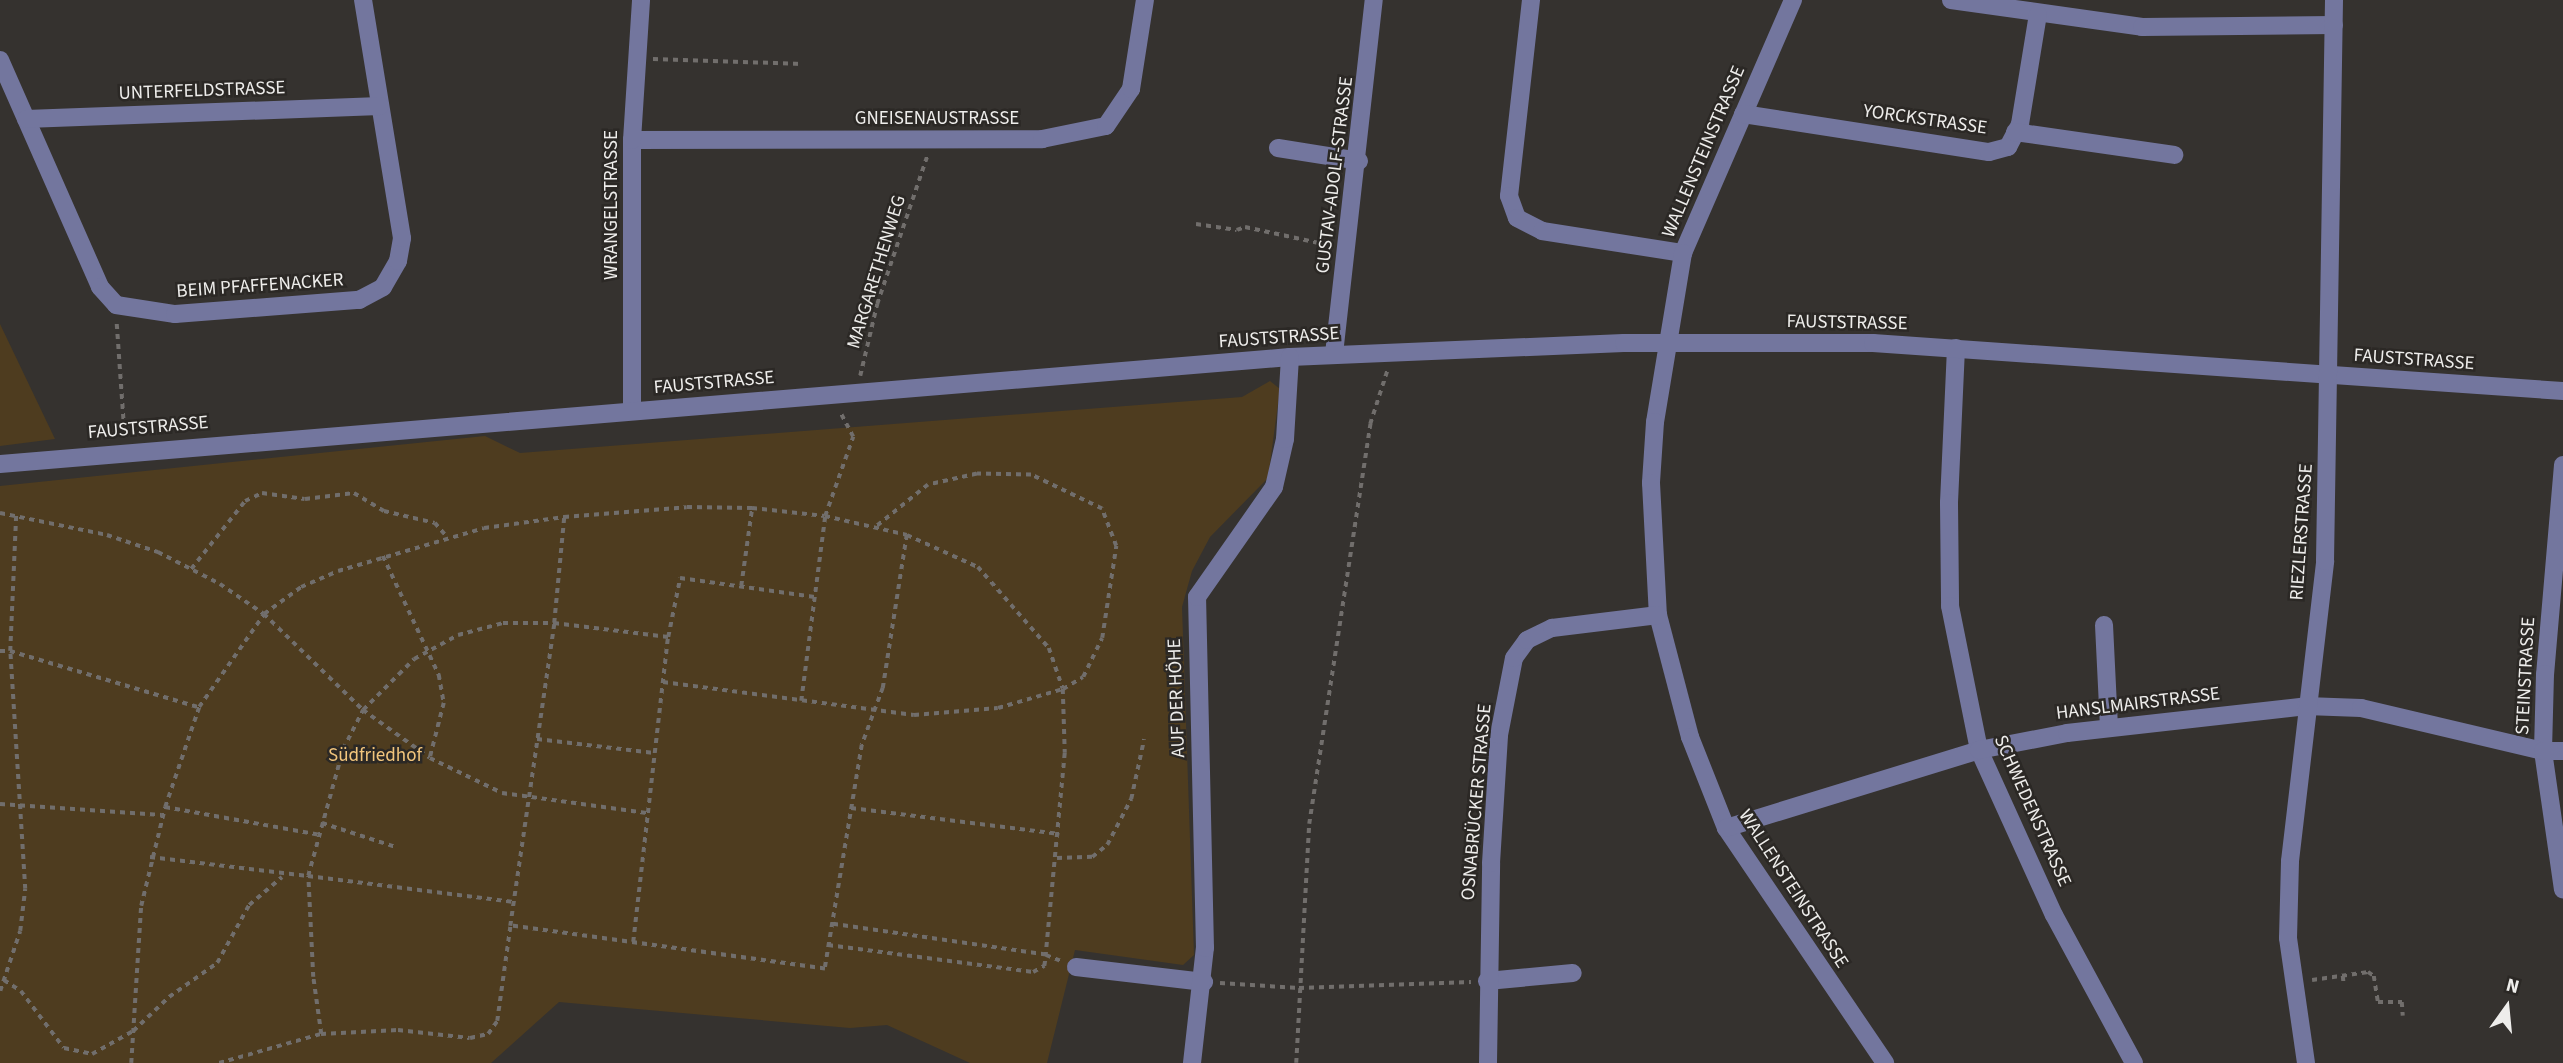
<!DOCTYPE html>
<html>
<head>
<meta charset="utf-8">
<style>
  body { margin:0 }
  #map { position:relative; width:2563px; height:1063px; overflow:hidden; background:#35322f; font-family:"Source Sans 3",sans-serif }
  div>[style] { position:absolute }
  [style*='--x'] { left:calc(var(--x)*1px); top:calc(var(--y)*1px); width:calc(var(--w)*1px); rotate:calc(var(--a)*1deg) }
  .green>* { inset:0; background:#4e3c1f }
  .path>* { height:3.5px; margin-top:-1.75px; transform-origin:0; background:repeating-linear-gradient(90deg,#716e6c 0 5px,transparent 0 10px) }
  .minor>* { height:18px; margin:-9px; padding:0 9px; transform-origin:9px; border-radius:9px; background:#73769e }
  span { translate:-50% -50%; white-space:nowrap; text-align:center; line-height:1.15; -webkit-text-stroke:5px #2b2825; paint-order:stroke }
  .street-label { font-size:19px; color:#eeedeb }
  .park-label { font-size:19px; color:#f2c57c }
  .north { position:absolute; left:2472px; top:972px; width:70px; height:70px; -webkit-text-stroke:5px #2b2825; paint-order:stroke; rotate:15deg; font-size:19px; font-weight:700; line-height:28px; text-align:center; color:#eeedeb }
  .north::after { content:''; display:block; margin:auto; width:24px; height:32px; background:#eeedeb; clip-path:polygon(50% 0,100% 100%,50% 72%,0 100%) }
</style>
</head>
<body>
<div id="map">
  <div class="green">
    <div style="clip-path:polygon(0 324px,55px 439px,0 446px)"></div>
    <div style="clip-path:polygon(1270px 381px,1280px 389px,1268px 478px,1210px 537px,1192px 571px,1182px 607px,1194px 955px,1183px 965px,1075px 950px,1047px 1063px,970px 1063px,887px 1025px,850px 1028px,559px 1002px,491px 1063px,0 1063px,0 486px,485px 436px,520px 453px,1242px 397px)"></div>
  </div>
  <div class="path">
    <div style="--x:653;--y:59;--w:149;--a:1.9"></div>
    <div style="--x:1196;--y:224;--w:41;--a:8.3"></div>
    <div style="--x:1237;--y:230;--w:9;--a:-21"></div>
    <div style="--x:1245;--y:227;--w:85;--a:12.2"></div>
    <div style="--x:117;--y:324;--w:114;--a:86"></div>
    <div style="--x:860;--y:376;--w:74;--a:-76.7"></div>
    <div style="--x:877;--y:304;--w:156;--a:-71.3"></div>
    <div style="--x:0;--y:513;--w:109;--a:11.6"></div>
    <div style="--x:107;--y:535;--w:54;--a:18.4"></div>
    <div style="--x:158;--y:552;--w:70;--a:27.3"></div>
    <div style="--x:220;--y:584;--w:53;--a:34.3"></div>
    <div style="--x:264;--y:614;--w:138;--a:44.1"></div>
    <div style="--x:363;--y:710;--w:82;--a:35.6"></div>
    <div style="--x:430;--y:758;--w:80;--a:25.9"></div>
    <div style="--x:502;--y:793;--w:146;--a:7.9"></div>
    <div style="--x:907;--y:535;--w:155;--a:98.9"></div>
    <div style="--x:883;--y:688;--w:61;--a:110.2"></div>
    <div style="--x:862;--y:745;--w:227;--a:99.4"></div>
    <div style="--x:825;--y:969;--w:318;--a:-172.2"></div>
    <div style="--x:510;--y:926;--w:306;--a:-81.7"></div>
    <div style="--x:554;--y:623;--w:106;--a:-84.6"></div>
    <div style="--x:564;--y:517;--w:123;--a:-4.6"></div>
    <div style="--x:687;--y:507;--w:65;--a:0.9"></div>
    <div style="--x:752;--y:508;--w:73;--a:6.3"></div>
    <div style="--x:825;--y:516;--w:84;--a:13"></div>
    <div style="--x:907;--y:535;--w:78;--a:24.3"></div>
    <div style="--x:978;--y:567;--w:108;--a:48.8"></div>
    <div style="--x:1049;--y:648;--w:43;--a:71.1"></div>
    <div style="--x:1063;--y:689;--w:64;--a:88.2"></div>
    <div style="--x:1065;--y:753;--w:203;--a:95.4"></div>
    <div style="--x:1046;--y:955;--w:16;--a:22"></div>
    <div style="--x:383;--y:556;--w:132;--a:64.8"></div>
    <div style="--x:439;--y:675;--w:28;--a:80"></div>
    <div style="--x:444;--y:703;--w:57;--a:104.3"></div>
    <div style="--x:191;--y:569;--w:87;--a:-51.5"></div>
    <div style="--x:245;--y:501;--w:19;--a:-25"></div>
    <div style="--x:262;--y:493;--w:43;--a:7.9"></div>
    <div style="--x:305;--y:499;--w:49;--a:-7"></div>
    <div style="--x:354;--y:493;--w:35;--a:31"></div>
    <div style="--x:384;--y:511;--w:52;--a:13.2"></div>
    <div style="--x:435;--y:523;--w:18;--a:49"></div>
    <div style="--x:741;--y:586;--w:79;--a:-82"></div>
    <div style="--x:0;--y:651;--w:10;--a:0"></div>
    <div style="--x:10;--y:651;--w:137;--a:-87.5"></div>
    <div style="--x:663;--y:682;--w:253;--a:7.5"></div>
    <div style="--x:914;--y:715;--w:84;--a:-4.8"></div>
    <div style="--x:998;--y:708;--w:68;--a:-16.3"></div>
    <div style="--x:1063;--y:689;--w:23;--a:-31"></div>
    <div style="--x:1083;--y:677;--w:43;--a:-64"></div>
    <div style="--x:1102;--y:638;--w:93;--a:-81.3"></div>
    <div style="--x:1116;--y:546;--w:40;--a:-111"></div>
    <div style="--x:1102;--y:509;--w:79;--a:-154.4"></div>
    <div style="--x:1031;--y:475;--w:54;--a:-178.9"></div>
    <div style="--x:977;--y:474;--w:50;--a:167.3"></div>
    <div style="--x:928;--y:485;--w:67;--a:141.1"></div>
    <div style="--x:801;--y:701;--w:187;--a:-82.6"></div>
    <div style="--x:825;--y:516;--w:84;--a:-70.5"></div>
    <div style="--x:853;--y:437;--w:27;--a:-118"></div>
    <div style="--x:537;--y:739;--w:118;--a:6.8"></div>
    <div style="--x:0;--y:804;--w:162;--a:3.9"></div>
    <div style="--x:165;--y:807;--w:158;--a:10.2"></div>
    <div style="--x:851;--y:808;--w:210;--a:7.1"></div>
    <div style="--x:322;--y:823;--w:78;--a:18"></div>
    <div style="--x:150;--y:857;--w:159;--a:6.9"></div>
    <div style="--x:308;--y:876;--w:132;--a:-74.6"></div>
    <div style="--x:343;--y:749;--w:44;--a:-62.9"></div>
    <div style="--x:363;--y:710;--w:72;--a:-45"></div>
    <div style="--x:414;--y:659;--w:50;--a:-28.6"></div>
    <div style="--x:458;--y:635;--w:47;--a:-14.9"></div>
    <div style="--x:503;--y:623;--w:51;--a:0"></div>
    <div style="--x:554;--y:623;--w:115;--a:7"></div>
    <div style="--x:1057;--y:858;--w:35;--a:-2"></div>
    <div style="--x:1092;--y:857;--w:19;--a:-39"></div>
    <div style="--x:1107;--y:845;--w:52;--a:-62.4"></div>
    <div style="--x:1131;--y:799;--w:61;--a:-77.8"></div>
    <div style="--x:633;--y:942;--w:307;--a:-83.5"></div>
    <div style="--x:668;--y:637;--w:60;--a:-78.5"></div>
    <div style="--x:680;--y:578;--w:136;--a:8"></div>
    <div style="--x:828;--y:945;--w:207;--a:7.5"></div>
    <div style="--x:1033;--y:972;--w:13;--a:-29"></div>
    <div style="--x:1044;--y:966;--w:11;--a:-80"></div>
    <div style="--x:1046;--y:955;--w:217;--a:-171.8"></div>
    <div style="--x:2343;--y:976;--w:9;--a:84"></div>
    <div style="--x:4;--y:980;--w:20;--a:33"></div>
    <div style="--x:21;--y:991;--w:71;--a:53"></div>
    <div style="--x:64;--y:1048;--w:29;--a:12"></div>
    <div style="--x:92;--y:1054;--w:47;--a:-29.3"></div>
    <div style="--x:133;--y:1031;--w:50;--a:-43.4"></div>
    <div style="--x:169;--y:997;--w:59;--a:-35.3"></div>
    <div style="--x:217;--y:963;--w:66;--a:-61.1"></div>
    <div style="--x:249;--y:905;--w:43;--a:-40.3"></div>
    <div style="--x:2312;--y:980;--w:57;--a:-8.1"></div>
    <div style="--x:2368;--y:972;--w:7;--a:34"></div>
    <div style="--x:2374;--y:976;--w:26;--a:81"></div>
    <div style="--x:2378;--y:1002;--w:24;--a:0"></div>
    <div style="--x:2402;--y:1002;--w:14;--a:86"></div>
    <div style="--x:1220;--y:983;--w:79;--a:3.6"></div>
    <div style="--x:1299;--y:988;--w:172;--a:-2"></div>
    <div style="--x:0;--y:991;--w:63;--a:-71.6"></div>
    <div style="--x:20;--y:931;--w:42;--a:-83.2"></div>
    <div style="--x:25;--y:889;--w:238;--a:-93.6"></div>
    <div style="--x:10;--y:651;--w:196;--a:16.6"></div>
    <div style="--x:321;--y:1034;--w:58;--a:-98"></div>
    <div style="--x:313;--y:977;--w:101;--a:-92.8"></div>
    <div style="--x:308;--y:876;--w:207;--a:7.2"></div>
    <div style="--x:131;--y:1063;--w:157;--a:-86.4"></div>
    <div style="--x:141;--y:906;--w:102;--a:-76.4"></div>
    <div style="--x:165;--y:807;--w:106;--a:-71.2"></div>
    <div style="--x:199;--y:707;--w:113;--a:-55"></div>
    <div style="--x:264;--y:614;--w:46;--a:-36.1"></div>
    <div style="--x:301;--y:587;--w:40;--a:-23.4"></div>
    <div style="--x:338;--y:571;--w:152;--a:-16.4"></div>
    <div style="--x:484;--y:528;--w:81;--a:-7.8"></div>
    <div style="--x:219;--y:1063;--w:106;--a:-15.9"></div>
    <div style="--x:321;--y:1034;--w:77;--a:-3"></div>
    <div style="--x:398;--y:1030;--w:72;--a:6.3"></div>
    <div style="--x:470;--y:1038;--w:18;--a:-13"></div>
    <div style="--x:488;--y:1034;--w:16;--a:-55"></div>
    <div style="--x:497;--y:1021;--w:95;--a:-82.1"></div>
    <div style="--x:1296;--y:1063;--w:239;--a:-86.9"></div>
    <div style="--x:1309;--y:824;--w:405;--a:-81.3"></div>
    <div style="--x:1370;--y:424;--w:56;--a:-72.2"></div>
  </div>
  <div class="minor">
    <div style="--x:1531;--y:0;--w:197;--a:96.4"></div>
    <div style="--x:1509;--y:196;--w:23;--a:70"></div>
    <div style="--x:1517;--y:218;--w:28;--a:27"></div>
    <div style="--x:1542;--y:231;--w:143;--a:8.9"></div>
    <div style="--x:1793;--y:0;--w:276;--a:113.5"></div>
    <div style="--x:1683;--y:253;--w:171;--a:99.4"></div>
    <div style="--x:1655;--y:422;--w:61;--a:93.8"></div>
    <div style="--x:1651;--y:483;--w:132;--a:87"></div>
    <div style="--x:1658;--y:615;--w:126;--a:75.3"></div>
    <div style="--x:1690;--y:737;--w:98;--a:68.4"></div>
    <div style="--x:1726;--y:828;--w:284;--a:55.9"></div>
    <div style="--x:1951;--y:0;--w:193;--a:8"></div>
    <div style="--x:2142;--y:27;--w:192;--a:-0.6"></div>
    <div style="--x:0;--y:60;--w:248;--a:66.2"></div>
    <div style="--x:100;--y:287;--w:24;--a:48"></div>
    <div style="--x:116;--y:305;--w:60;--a:8.7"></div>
    <div style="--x:175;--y:314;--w:185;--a:-4.4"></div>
    <div style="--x:359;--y:300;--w:27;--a:-28"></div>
    <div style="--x:383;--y:287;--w:30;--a:-60"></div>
    <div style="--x:398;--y:261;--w:23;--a:-80"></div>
    <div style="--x:402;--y:238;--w:241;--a:-99.3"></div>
    <div style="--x:1743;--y:114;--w:249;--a:8.8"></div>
    <div style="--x:1989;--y:152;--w:20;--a:-15"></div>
    <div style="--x:2008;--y:147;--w:26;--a:-62"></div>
    <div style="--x:2020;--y:124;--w:111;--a:-80.7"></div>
    <div style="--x:26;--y:119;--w:354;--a:-2.1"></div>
    <div style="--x:2015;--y:132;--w:161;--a:8.2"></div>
    <div style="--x:632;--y:140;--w:410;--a:-0.1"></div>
    <div style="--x:1042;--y:139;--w:65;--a:-11.5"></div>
    <div style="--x:1106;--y:126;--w:45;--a:-56"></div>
    <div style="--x:1131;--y:89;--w:90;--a:-81.1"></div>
    <div style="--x:1278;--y:148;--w:82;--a:9.1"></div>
    <div style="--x:1956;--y:348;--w:155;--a:92.6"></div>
    <div style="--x:1949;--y:503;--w:103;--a:89.4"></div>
    <div style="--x:1950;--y:606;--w:147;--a:78.6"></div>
    <div style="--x:1979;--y:750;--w:181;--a:65.6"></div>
    <div style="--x:2054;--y:915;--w:168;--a:61.6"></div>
    <div style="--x:1334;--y:354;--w:356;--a:-83.6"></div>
    <div style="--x:632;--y:411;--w:271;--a:-90"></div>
    <div style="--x:632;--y:140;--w:140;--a:-86.3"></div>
    <div style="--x:0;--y:464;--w:1294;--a:-4.74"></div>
    <div style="--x:1290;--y:357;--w:334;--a:-2.4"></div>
    <div style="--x:1624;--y:343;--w:249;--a:0"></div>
    <div style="--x:1873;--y:343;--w:692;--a:3.98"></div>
    <div style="--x:2563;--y:465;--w:210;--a:94.9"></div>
    <div style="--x:2545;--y:674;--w:77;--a:91.5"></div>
    <div style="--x:2543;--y:751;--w:140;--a:81.8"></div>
    <div style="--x:2104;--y:625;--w:103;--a:87.2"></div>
    <div style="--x:1726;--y:828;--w:265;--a:-17.1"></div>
    <div style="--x:1979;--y:750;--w:90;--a:-10.9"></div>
    <div style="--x:2067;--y:733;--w:241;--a:-6.4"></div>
    <div style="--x:2306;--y:706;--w:55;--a:2.1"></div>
    <div style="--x:2361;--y:708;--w:187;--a:13.3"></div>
    <div style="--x:2543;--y:751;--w:20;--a:0"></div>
    <div style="--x:1076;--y:967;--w:129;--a:6.7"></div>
    <div style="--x:1487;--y:981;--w:86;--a:-5.3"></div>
    <div style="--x:1192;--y:1063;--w:116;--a:-83.6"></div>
    <div style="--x:1205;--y:948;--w:351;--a:-91.3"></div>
    <div style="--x:1197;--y:597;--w:134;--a:-55"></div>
    <div style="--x:1274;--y:487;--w:49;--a:-77.1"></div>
    <div style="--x:1285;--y:439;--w:82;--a:-86.5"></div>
    <div style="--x:1488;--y:1063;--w:200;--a:-89.1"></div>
    <div style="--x:1491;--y:863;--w:128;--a:-86.4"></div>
    <div style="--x:1499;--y:735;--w:78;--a:-79"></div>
    <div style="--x:1514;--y:658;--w:22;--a:-54"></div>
    <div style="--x:1527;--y:640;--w:28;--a:-26"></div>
    <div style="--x:1552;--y:628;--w:107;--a:-7"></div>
    <div style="--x:2306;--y:1063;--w:126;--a:-98.2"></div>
    <div style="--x:2288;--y:938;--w:77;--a:-88.5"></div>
    <div style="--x:2290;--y:861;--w:302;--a:-83.3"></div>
    <div style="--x:2325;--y:561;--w:561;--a:-89.08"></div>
  </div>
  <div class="street-label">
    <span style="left:202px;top:91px;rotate:-2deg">UNTERFELDSTRASSE</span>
    <span style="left:937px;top:119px">GNEISENAUSTRASSE</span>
    <span style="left:1925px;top:120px;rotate:8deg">YORCKSTRASSE</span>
    <span style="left:1704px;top:152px;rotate:-67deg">WALLENSTEINSTRASSE</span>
    <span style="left:1335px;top:175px;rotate:-83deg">GUSTAV-ADOLF-STRASSE</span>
    <span style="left:612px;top:205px;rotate:-90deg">WRANGELSTRASSE</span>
    <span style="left:877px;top:272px;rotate:-73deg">MARGARETHENWEG</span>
    <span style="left:260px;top:286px;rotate:-4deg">BEIM PFAFFENACKER</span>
    <span style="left:1847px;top:323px;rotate:1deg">FAUSTSTRASSE</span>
    <span style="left:1279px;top:338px;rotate:-4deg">FAUSTSTRASSE</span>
    <span style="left:2414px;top:360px;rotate:4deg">FAUSTSTRASSE</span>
    <span style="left:714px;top:383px;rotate:-5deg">FAUSTSTRASSE</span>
    <span style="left:148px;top:428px;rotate:-5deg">FAUSTSTRASSE</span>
    <span style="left:2302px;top:532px;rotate:-86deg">RIEZLERSTRASSE</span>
    <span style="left:2526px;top:676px;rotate:-87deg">STEINSTRASSE</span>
    <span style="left:1177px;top:698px;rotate:-92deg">AUF DER HÖHE</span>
    <span style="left:2138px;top:704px;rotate:-7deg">HANSLMAIRSTRASSE</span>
    <span style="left:1477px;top:802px;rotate:-85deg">OSNABRÜCKER STRASSE</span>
    <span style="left:2032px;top:811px;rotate:66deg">SCHWEDENSTRASSE</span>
    <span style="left:1793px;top:889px;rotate:57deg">WALLENSTEINSTRASSE</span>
  </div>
  <div class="park-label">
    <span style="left:375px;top:756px">Südfriedhof</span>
  </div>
  <div class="north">N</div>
</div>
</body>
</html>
